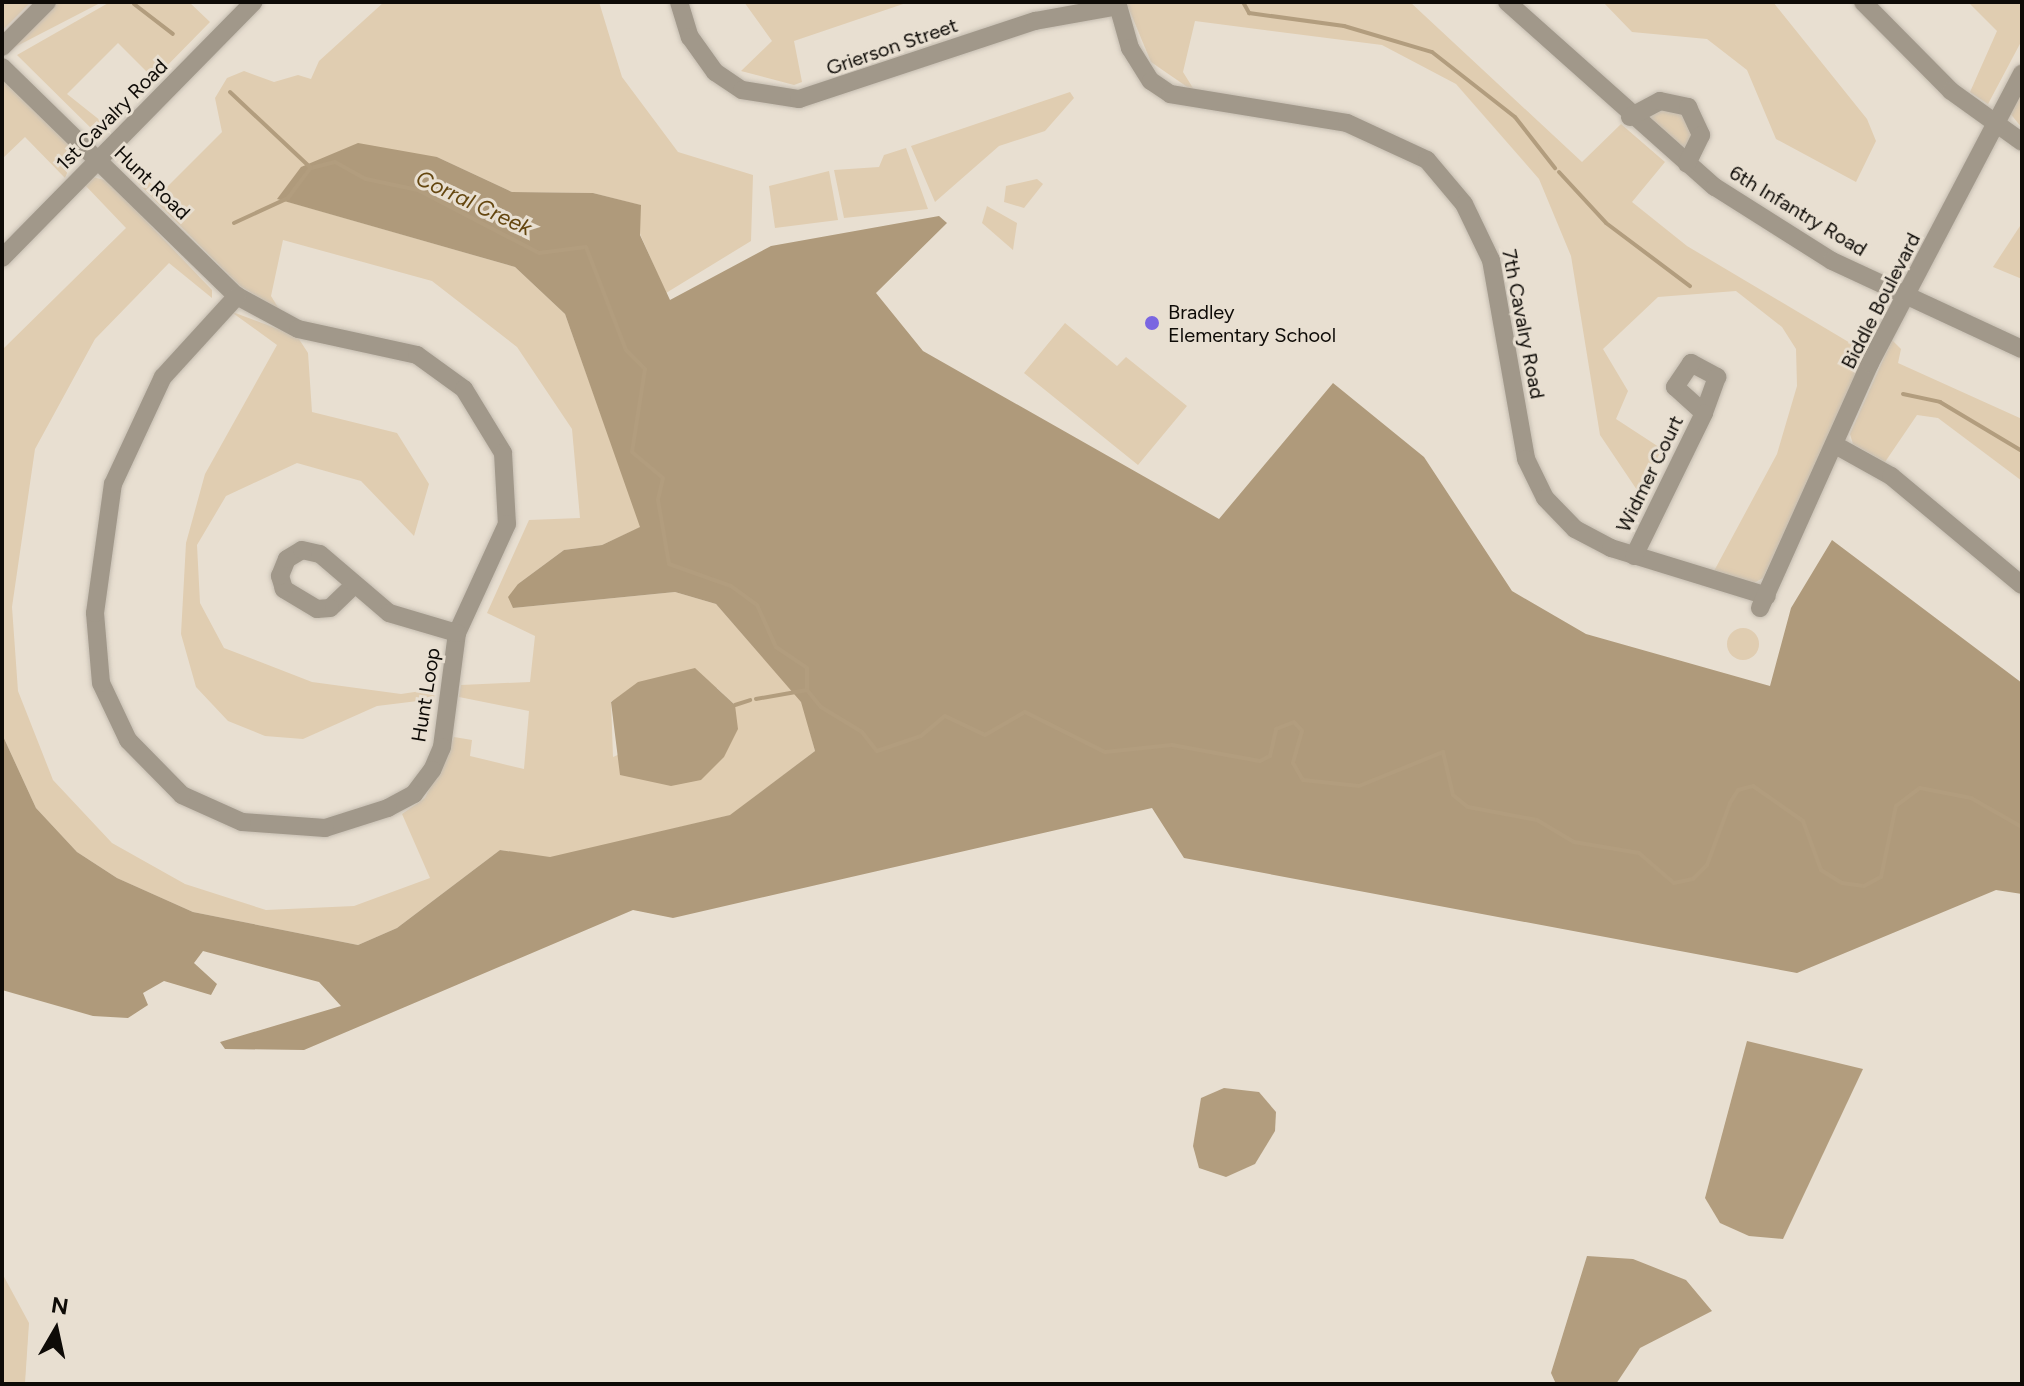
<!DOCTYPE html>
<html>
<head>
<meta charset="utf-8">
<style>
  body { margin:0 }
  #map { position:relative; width:2024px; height:1386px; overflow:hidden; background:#e8dfd1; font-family:Figtree,sans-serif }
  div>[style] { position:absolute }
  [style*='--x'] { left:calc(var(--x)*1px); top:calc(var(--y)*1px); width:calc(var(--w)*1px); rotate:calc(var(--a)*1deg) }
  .green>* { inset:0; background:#e0cdb1 }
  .round { border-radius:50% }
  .forest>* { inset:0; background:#af9a7b }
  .water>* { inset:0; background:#b29d7e }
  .stream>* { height:4px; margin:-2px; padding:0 2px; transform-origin:2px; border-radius:2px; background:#b29d7e }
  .roads { filter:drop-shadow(0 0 2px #c5bdb1) drop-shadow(0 0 2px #c5bdb1) }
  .minor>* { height:18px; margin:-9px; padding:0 9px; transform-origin:9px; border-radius:9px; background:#a1988a }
  .dots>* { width:22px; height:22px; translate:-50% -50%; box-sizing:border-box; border:4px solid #e8dfd1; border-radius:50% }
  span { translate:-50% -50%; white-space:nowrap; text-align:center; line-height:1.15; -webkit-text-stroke:6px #e8dfd1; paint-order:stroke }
  .street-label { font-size:20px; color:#0e0b07 }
  .poi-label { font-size:20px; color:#0e0b07 }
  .left { translate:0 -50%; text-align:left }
  .water-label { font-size:22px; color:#64460f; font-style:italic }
  .frame { position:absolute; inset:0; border:4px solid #0e0b07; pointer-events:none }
  .north { position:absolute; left:16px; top:1290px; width:80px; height:80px; -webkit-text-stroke:6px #e8dfd1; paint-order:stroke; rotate:9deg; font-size:22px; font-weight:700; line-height:32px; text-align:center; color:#0e0b07 }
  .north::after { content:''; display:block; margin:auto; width:28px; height:36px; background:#0e0b07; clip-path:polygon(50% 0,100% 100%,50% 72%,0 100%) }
</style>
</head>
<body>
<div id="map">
  <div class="green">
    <div style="clip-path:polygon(2px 2px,31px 2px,2px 31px)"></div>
    <div style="clip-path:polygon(58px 2px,102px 2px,15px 47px,17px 43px)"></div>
    <div style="clip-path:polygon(110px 2px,189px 2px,210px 22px,154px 79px,118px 43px,67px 94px,111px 129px,102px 139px,17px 55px)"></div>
    <div style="clip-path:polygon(evenodd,384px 2px,599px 2px,622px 77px,678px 152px,753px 175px,751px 241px,666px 293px,640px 234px,640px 205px,593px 193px,512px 192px,437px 157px,278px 199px,515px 267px,565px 314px,641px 527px,602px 545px,564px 550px,518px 584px,513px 608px,675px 592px,716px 604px,802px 702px,815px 751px,731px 815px,550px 858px,500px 850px,397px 928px,358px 945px,193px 912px,117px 878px,77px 852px,36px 808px,2px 734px,2px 350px,126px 228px,84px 184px,93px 177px,108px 181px,212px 290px,212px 298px,169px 263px,95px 339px,35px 449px,12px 607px,18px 691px,53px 780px,112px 843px,185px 884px,266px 910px,354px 906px,430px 878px,402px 814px,425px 798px,454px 737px,472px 740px,470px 756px,524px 769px,529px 711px,459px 697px,461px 685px,530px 682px,535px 636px,487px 613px,529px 520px,580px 518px,572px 429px,517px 347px,432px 281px,283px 240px,271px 296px,279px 309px,240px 286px,117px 162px,123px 157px,161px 193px,222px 132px,215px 98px,227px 78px,244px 71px,274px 82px,298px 75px,311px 79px,319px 61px,384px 2px,717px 688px,735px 705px,613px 757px,611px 701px,717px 688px)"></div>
    <div style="clip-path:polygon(744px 2px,909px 2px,794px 41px,802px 82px,794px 85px,741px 71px,772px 41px)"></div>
    <div style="clip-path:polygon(1126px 2px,1410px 2px,1582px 162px,1621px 124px,1665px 162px,1632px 202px,1687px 246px,1867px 353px,1763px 578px,1754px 583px,1714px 571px,1777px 454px,1797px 386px,1796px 349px,1782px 327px,1736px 291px,1658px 297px,1603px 349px,1628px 391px,1616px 419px,1662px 449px,1639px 493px,1600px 435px,1571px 256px,1539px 179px,1456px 84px,1382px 45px,1195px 21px,1183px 72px,1196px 93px,1151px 62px)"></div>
    <div style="clip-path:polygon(1603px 2px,1773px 2px,1867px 119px,1876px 141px,1856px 182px,1776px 139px,1747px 70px,1707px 39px,1632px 32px)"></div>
    <div style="clip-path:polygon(1968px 2px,2022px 2px,2022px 40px,1988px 104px,1970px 92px,1997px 31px)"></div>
    <div style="clip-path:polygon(2px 76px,76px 151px,65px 178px,25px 137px,2px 159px)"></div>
    <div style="clip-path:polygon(2022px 88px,2022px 128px,2009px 112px)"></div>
    <div style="clip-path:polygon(1070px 92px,1074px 98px,1045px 131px,999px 146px,935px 202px,911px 146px)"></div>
    <div style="clip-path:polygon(1665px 108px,1685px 116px,1695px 129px,1685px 149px,1648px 119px)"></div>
    <div style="clip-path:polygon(906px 148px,928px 209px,844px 218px,834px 170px,879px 167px,884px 155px)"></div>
    <div style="clip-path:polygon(829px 171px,838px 220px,775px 228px,769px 186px)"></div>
    <div style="clip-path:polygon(1037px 179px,1043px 184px,1024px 208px,1004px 202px,1006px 186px)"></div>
    <div style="clip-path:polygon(987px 206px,1017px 223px,1013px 250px,982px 223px)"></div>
    <div style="clip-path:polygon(2022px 223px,2022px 279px,1993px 267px)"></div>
    <div style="clip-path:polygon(230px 311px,297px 336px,308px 353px,312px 412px,397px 433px,429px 484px,414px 536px,361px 481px,297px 463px,226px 496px,197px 545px,200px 603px,224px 648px,312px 682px,401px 694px,435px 689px,434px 699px,377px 706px,303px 739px,265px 736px,228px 721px,196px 687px,181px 634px,186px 543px,205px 474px,277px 345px)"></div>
    <div style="clip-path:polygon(1065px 323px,1117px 366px,1126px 357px,1187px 406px,1138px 465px,1024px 373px)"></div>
    <div style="clip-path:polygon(1892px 340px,1901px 349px,1898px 363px,2022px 419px,2022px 481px,1938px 418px,1917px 415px,1885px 462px,1853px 444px,1850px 434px)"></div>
    <div class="round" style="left:1727px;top:628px;width:32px;height:32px"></div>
    <div style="clip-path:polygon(2px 1273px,29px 1323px,25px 1383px,2px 1382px)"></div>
  </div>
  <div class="forest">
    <div style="clip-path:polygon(358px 143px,437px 157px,512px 192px,593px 193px,641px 205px,640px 235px,670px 300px,771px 246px,939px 216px,947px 223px,876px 293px,923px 351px,1219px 519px,1333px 383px,1424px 457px,1512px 591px,1586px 634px,1770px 686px,1791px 608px,1832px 540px,2022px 683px,2022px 894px,1996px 890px,1797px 973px,1184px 858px,1152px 808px,673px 918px,633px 910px,304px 1050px,225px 1049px,220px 1042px,341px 1006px,319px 982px,203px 951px,194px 963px,217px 984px,211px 995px,164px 981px,143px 993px,148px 1005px,128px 1018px,93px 1016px,2px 990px,2px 734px,36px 808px,77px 852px,117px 878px,193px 912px,358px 945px,397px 928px,500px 850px,550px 857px,730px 815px,815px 751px,801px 702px,716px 604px,675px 592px,513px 608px,508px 597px,518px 584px,564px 550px,602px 545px,640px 527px,565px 314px,515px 267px,277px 199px,301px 167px)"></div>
  </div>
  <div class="water">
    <div style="clip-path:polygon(695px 668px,735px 705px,738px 729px,724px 757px,701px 780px,671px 786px,620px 775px,611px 702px,638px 682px)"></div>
    <div style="clip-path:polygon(1747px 1041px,1863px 1069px,1783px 1239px,1749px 1236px,1720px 1223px,1705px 1198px)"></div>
    <div style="clip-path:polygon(1224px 1088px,1259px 1092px,1276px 1112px,1275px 1131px,1255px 1164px,1226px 1177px,1199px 1168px,1193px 1146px,1201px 1098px)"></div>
    <div style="clip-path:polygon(1587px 1256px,1633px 1259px,1686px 1280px,1712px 1311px,1640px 1348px,1616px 1384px,1556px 1384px,1551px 1373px)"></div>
  </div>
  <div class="stream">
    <div style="--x:1243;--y:2;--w:13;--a:61"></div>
    <div style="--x:1249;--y:13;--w:96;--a:7.8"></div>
    <div style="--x:1344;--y:26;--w:92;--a:16.5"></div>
    <div style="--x:1432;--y:52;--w:105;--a:38.1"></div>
    <div style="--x:1515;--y:117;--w:65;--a:51.9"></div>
    <div style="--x:134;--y:4;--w:49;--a:37.6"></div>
    <div style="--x:230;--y:92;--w:111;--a:43.2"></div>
    <div style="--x:311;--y:168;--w:25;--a:-14"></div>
    <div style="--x:335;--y:162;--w:35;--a:29"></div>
    <div style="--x:366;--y:179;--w:53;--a:11.9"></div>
    <div style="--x:418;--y:190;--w:136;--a:27.5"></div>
    <div style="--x:539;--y:253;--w:47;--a:-7.3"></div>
    <div style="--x:586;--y:247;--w:110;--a:68.8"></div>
    <div style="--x:626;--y:350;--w:27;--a:45"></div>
    <div style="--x:645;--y:369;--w:84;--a:98.9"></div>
    <div style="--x:632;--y:452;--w:40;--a:40"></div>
    <div style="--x:663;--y:478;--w:23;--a:103"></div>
    <div style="--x:658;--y:500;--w:65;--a:80.2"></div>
    <div style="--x:669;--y:564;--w:66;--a:19.5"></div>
    <div style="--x:731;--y:586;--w:32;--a:36"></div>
    <div style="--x:757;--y:605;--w:46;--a:65.7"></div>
    <div style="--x:776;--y:647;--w:37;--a:34"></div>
    <div style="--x:807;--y:668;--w:22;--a:90"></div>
    <div style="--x:807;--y:690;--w:22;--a:51"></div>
    <div style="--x:821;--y:707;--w:48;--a:31.4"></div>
    <div style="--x:862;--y:732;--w:24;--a:52"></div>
    <div style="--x:877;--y:751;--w:46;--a:-18.8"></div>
    <div style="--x:921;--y:736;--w:31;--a:-40"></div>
    <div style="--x:945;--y:716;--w:44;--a:25.4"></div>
    <div style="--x:985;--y:735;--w:46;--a:-29.9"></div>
    <div style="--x:1025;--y:712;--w:89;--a:26.6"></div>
    <div style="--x:1105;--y:752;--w:67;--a:-6"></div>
    <div style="--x:1172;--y:745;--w:89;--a:10.3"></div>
    <div style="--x:1260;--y:761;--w:11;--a:-27"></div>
    <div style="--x:1270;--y:756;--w:28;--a:-77"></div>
    <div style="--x:1276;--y:729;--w:19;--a:-21"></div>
    <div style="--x:1294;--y:722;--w:12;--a:48"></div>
    <div style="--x:1302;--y:731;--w:33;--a:106"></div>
    <div style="--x:1293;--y:763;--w:20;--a:60"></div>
    <div style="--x:1303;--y:780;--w:56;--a:6.1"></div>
    <div style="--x:1359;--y:786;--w:91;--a:-22"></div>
    <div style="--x:1443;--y:752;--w:44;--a:76.9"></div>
    <div style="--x:1453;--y:795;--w:19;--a:39"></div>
    <div style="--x:1468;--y:807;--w:70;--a:10.7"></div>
    <div style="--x:1537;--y:820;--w:43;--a:30.7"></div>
    <div style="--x:1574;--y:842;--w:66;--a:9.6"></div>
    <div style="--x:1639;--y:853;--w:46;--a:40.6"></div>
    <div style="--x:1674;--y:883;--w:19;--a:-12"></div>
    <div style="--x:1693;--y:879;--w:20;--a:-45"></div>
    <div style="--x:1707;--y:865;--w:66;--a:-69.6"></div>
    <div style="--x:1730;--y:803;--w:15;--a:-58"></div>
    <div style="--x:1738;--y:790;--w:16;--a:-15"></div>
    <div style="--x:1753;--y:786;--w:61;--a:35"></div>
    <div style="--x:1803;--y:821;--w:52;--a:69.8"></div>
    <div style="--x:1821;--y:870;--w:25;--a:32"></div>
    <div style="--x:1842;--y:883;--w:22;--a:8"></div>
    <div style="--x:1864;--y:886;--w:19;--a:-28"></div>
    <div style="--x:1881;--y:877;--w:73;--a:-78.1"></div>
    <div style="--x:1896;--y:806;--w:30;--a:-37"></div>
    <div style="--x:1920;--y:788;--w:52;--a:11.1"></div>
    <div style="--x:1971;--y:798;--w:59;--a:29.6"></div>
    <div style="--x:1559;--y:172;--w:69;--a:47.3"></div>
    <div style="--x:1606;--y:223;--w:105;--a:36.9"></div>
    <div style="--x:234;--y:223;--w:60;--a:-24.8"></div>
    <div style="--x:288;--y:198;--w:38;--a:-53"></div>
    <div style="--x:1903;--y:394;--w:38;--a:12"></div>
    <div style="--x:1940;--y:402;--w:96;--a:30.9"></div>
    <div style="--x:756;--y:699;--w:52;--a:-10"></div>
    <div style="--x:735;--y:705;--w:16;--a:-18"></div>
  </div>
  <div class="roads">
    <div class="minor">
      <div style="--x:679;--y:2;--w:37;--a:73"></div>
      <div style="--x:690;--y:37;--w:43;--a:54.5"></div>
      <div style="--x:715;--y:72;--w:32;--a:34"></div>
      <div style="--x:742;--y:90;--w:58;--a:9"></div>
      <div style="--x:799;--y:99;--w:249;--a:-18.3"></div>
      <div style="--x:1035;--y:21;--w:84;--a:-10.2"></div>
      <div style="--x:1117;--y:2;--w:48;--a:74.2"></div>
      <div style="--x:1130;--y:48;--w:39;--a:58"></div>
      <div style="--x:1151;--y:81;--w:23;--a:34"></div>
      <div style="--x:1170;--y:94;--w:179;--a:9.3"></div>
      <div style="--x:1347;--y:123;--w:88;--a:24.8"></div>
      <div style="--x:1427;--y:160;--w:57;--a:49.9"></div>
      <div style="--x:1464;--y:204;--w:62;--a:64.3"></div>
      <div style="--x:1491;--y:260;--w:202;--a:80"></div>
      <div style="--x:1526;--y:459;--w:43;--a:64"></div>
      <div style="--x:1545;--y:498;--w:43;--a:45.9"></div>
      <div style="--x:1575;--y:529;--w:41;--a:27.8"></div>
      <div style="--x:1611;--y:548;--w:163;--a:17.1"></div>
      <div style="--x:1507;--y:2;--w:278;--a:41.7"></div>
      <div style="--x:1715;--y:187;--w:138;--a:32.3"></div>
      <div style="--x:1832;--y:261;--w:209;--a:24.9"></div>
      <div style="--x:1863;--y:2;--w:125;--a:45.3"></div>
      <div style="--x:1951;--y:91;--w:87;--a:35.7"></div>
      <div style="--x:2;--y:47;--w:64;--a:-45"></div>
      <div style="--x:2;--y:67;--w:328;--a:44.3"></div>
      <div style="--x:237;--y:296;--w:69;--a:28.4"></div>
      <div style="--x:298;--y:329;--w:122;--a:12.3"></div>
      <div style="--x:417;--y:355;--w:58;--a:35.9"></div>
      <div style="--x:464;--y:389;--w:75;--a:58.6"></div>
      <div style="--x:503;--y:453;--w:71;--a:86.8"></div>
      <div style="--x:507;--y:524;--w:120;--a:114.6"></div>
      <div style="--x:457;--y:633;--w:115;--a:97.5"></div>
      <div style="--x:442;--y:747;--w:25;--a:113"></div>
      <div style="--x:432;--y:770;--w:30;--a:127"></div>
      <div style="--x:414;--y:794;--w:30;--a:152"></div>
      <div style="--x:388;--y:808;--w:66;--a:162.4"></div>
      <div style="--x:325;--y:828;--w:83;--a:-175.9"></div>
      <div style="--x:242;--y:822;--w:66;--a:-155.8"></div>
      <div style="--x:182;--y:795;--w:77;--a:-134.5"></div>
      <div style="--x:128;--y:740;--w:63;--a:-115.3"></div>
      <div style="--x:101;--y:683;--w:70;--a:-94.9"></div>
      <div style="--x:95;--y:613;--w:130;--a:-82.1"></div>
      <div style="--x:113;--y:484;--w:118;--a:-65"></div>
      <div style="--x:163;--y:377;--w:110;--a:-47.6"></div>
      <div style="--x:1630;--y:117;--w:34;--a:-28"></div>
      <div style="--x:1660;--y:101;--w:29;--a:12"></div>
      <div style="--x:1688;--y:107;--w:31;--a:65"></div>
      <div style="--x:1701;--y:135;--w:32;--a:116"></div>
      <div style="--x:2;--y:258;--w:359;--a:-45.5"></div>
      <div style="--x:1691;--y:363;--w:30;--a:28"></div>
      <div style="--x:1717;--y:377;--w:38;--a:110"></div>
      <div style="--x:1704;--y:413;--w:39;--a:-138"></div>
      <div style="--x:1675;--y:387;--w:29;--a:-56"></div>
      <div style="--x:1837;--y:446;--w:62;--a:29.1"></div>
      <div style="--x:1891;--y:476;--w:170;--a:39.8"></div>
      <div style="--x:1634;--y:556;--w:159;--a:-63.9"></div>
      <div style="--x:352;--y:587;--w:30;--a:136"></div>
      <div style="--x:330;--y:608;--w:13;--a:176"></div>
      <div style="--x:317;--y:609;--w:39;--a:-149"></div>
      <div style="--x:284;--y:589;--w:14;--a:-107"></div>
      <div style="--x:280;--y:576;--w:18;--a:-68"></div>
      <div style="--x:287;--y:559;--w:17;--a:-31"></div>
      <div style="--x:302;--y:550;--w:18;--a:13"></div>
      <div style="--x:320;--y:554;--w:91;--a:40.5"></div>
      <div style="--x:389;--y:613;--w:71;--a:16.4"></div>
      <div style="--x:1760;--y:608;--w:269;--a:-65.8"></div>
      <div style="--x:1870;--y:363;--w:327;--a:-62.3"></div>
    </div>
  </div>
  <div class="dots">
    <div style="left:1152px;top:323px;background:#7a66e1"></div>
  </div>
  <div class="street-label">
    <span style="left:892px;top:47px;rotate:-19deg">Grierson Street</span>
    <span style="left:112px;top:115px;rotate:-45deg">1st Cavalry Road</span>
    <span style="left:152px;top:183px;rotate:44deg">Hunt Road</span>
    <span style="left:1798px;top:211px;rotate:31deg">6th Infantry Road</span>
    <span style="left:1881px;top:301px;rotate:-63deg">Biddle Boulevard</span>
    <span style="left:1523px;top:324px;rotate:79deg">7th Cavalry Road</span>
    <span style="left:1650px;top:474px;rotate:-64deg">Widmer Court</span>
    <span style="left:426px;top:695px;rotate:-81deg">Hunt Loop</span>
  </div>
  <div class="poi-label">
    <span class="left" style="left:1168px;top:324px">Bradley<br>Elementary School</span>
  </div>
  <div class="water-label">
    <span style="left:474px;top:203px;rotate:25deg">Corral Creek</span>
  </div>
  <div class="frame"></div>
  <div class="north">N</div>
</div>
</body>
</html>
